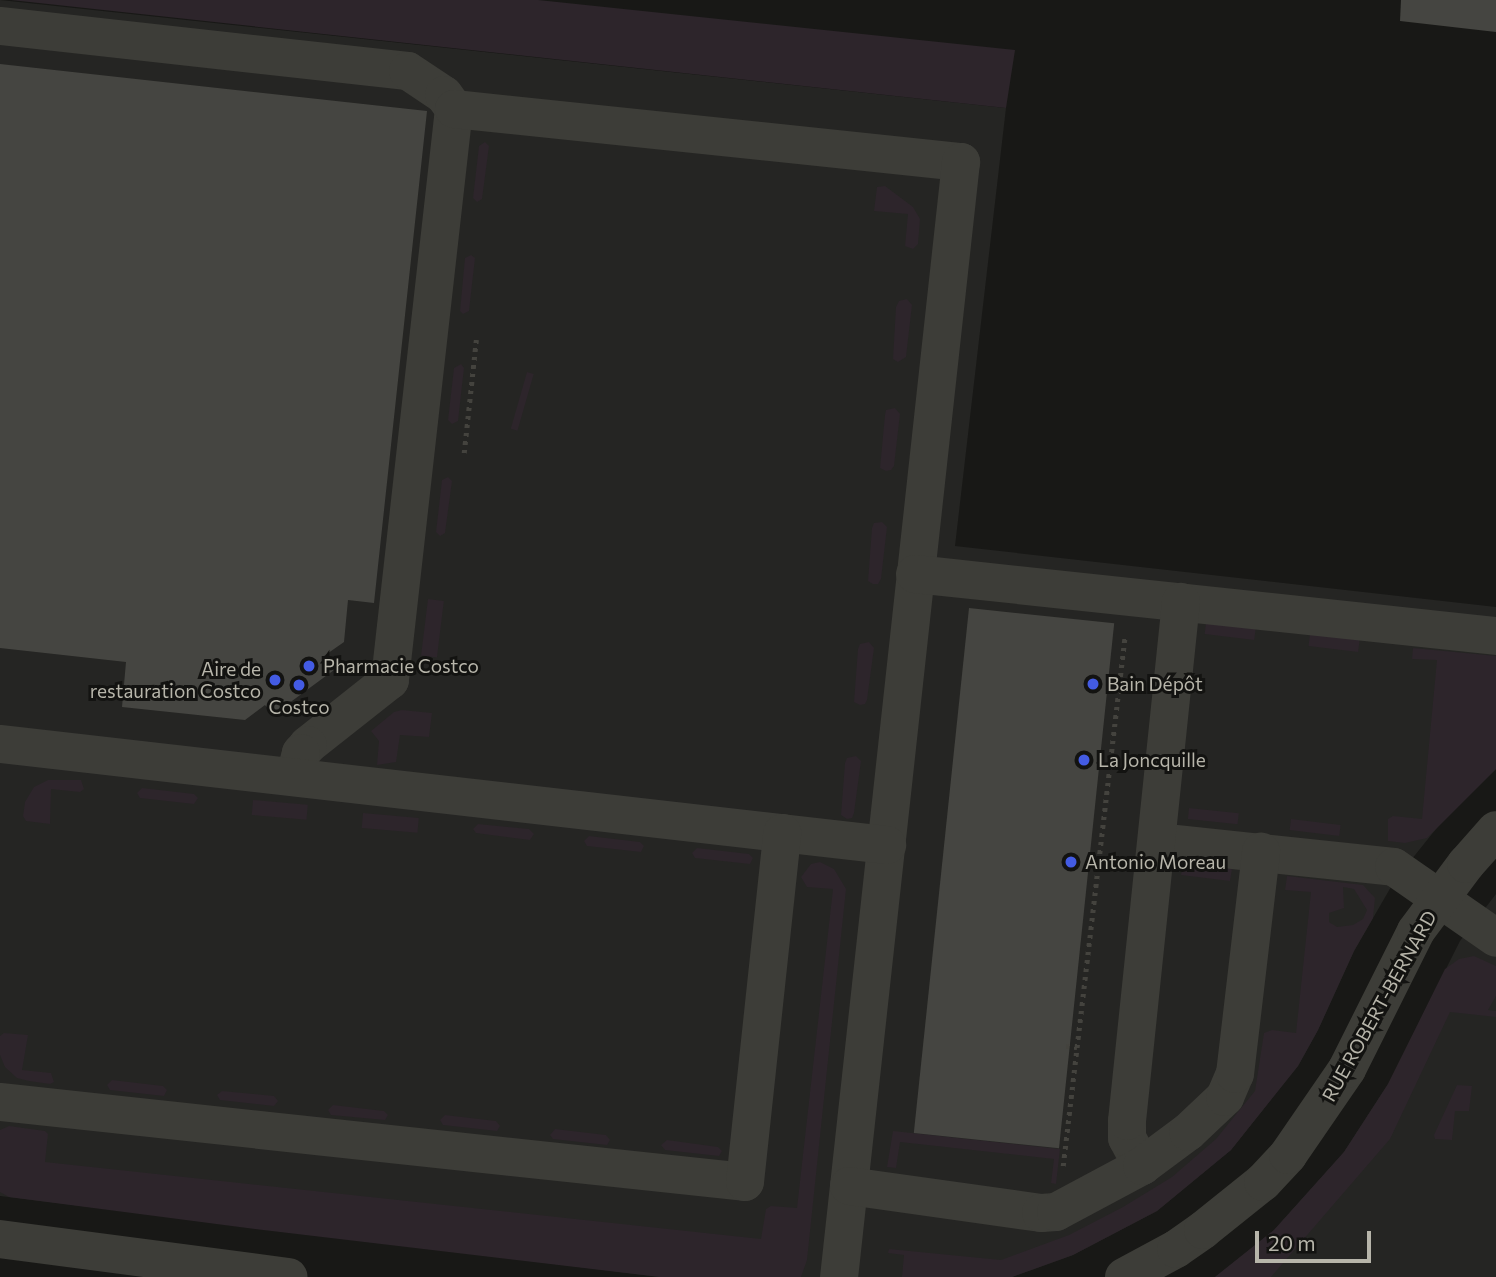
<!DOCTYPE html>
<html>
<head>
<meta charset="utf-8">
<style>
  body { margin:0 }
  #map { position:relative; width:1496px; height:1277px; overflow:hidden; background:#181816; font-family:Commissioner,sans-serif }
  div>[style] { position:absolute }
  [style*='--x'] { left:calc(var(--x)*1px); top:calc(var(--y)*1px); width:calc(var(--w)*1px); rotate:calc(var(--a)*1deg) }
  .built>* { inset:0; background:#252523 }
  .green>* { inset:0; background:#2d252b; transform-origin:0 0 }
  .building>* { inset:0; background:#454541; transform-origin:0 0 }
  .path>* { height:4.5px; margin-top:-2.25px; transform-origin:0; background:repeating-linear-gradient(90deg,#44433e 0 3.5px,transparent 0 8.5px) }
  .minor>* { height:38px; margin:-19px; padding:0 19px; transform-origin:19px; border-radius:19px; background:#3d3d38 }
  .dots>* { width:19px; height:19px; translate:-50% -50%; box-sizing:border-box; border:4px solid #131311; border-radius:50% }
  span { translate:-50% -50%; white-space:nowrap; text-align:center; line-height:1.15; -webkit-text-stroke:6px #131311; paint-order:stroke }
  .poi-label { font-size:19px; color:#b7b5aa }
  .left { translate:0 -50%; text-align:left }
  .right { translate:-100% -50%; text-align:right }
  .street-label { font-size:19px; color:#b7b5aa }
  .scale { position:absolute; left:1255px; top:1231px; width:116px; height:32px; box-sizing:border-box; border:4px solid #b7b5aa; border-top:0; padding-left:9px; font-size:21px; line-height:24px; white-space:nowrap; color:#b7b5aa; -webkit-text-stroke:5px #131311; paint-order:stroke }
</style>
</head>
<body>
<div id="map">
  <div class="built">
    <div style="clip-path:polygon(0 0,1006px 108px,955px 546px,1496px 607px,1496px 769px,1440px 824px,1395px 880px,1354px 951px,1318px 1030px,1298px 1066px,1231px 1150px,1157px 1211px,1073px 1255px,1012px 1277px,660px 1277px,0 1196px)"></div>
    <div style="clip-path:polygon(1496px 894px,1496px 1277px,1215px 1277px,1274px 1230px,1344px 1152px,1388px 1084px,1460px 941px)"></div>
  </div>
  <div class="green">
    <div style="clip-path:polygon(11px 0,538px 0,1015px 50px,1006px 108px)"></div>
    <div style="clip-path:polygon(485px 142px,489px 146px,482px 199px,477px 202px,473px 198px,479px 146px)"></div>
    <div style="clip-path:polygon(885px 186px,913px 207px,920px 219px,918px 244px,913px 249px,905px 246px,908px 214px,874px 211px,877px 187px)"></div>
    <div style="clip-path:polygon(471px 255px,475px 258px,469px 311px,463px 314px,460px 311px,465px 258px)"></div>
    <div style="clip-path:polygon(907px 299px,912px 305px,906px 357px,898px 362px,893px 359px,896px 307px,899px 301px)"></div>
    <div style="clip-path:polygon(461px 364px,464px 368px,458px 421px,452px 424px,448px 420px,454px 368px)"></div>
    <div style="left:527px;top:372px;width:7px;height:59px;rotate:16deg"></div>
    <div style="clip-path:polygon(895px 408px,900px 414px,894px 466px,891px 470px,886px 471px,880px 468px,885px 415px,886px 410px)"></div>
    <div style="clip-path:polygon(448px 477px,452px 481px,445px 533px,440px 536px,436px 532px,442px 480px)"></div>
    <div style="clip-path:polygon(882px 522px,887px 527px,881px 579px,878px 584px,873px 584px,868px 581px,872px 528px,874px 523px)"></div>
    <div style="left:428px;top:599px;width:16px;height:57px;rotate:7deg"></div>
    <div style="left:1206px;top:623px;width:50px;height:11px;rotate:7deg"></div>
    <div style="left:1310px;top:634px;width:50px;height:12px;rotate:7deg"></div>
    <div style="clip-path:polygon(869px 642px,874px 648px,867px 700px,865px 704px,860px 705px,854px 702px,858px 649px,860px 644px)"></div>
    <div style="clip-path:polygon(1413px 648px,1496px 656px,1496px 769px,1427px 838px,1405px 843px,1388px 841px,1388px 819px,1393px 816px,1422px 819px,1437px 660px,1412px 659px)"></div>
    <div style="clip-path:polygon(402px 710px,432px 713px,429px 737px,400px 735px,396px 762px,377px 765px,379px 741px,371px 731px,394px 712px)"></div>
    <div style="clip-path:polygon(856px 756px,861px 761px,854px 813px,852px 818px,847px 819px,841px 815px,845px 763px,847px 758px)"></div>
    <div style="clip-path:polygon(48px 780px,81px 780px,84px 789px,80px 792px,51px 789px,50px 824px,26px 821px,23px 816px,25px 802px,34px 787px)"></div>
    <div style="clip-path:polygon(142px 788px,194px 794px,198px 798px,194px 804px,140px 798px,137px 793px)"></div>
    <div style="left:253px;top:800px;width:55px;height:15px;rotate:5deg"></div>
    <div style="left:1189px;top:808px;width:50px;height:11px;rotate:6deg"></div>
    <div style="left:363px;top:813px;width:56px;height:15px;rotate:5deg"></div>
    <div style="left:1291px;top:819px;width:50px;height:11px;rotate:7deg"></div>
    <div style="clip-path:polygon(478px 824px,529px 829px,534px 834px,530px 840px,476px 833px,473px 829px)"></div>
    <div style="clip-path:polygon(589px 836px,640px 842px,644px 846px,641px 852px,587px 846px,584px 841px)"></div>
    <div style="clip-path:polygon(697px 848px,749px 854px,753px 858px,750px 864px,695px 858px,692px 853px)"></div>
    <div style="clip-path:polygon(820px 862px,834px 869px,846px 889px,807px 1260px,801px 1277px,660px 1277px,255px 1229px,9px 1197px,0 1192px,0 1130px,9px 1126px,45px 1131px,48px 1134px,45px 1162px,761px 1239px,766px 1209px,771px 1206px,797px 1208px,833px 889px,807px 887px,801px 877px,811px 864px)"></div>
    <div style="clip-path:polygon(1183px 865px,1232px 869px,1230px 881px,1181px 875px)"></div>
    <div style="clip-path:polygon(evenodd,1287px 876px,1363px 885px,1375px 898px,1373px 918px,1354px 951px,1318px 1030px,1298px 1066px,1231px 1150px,1157px 1211px,1073px 1255px,1012px 1277px,902px 1277px,904px 1255px,888px 1253px,889px 1249px,1001px 1260px,1069px 1235px,1123px 1207px,1172px 1177px,1216px 1139px,1255px 1091px,1264px 1033px,1272px 1030px,1296px 1033px,1311px 892px,1285px 890px,1287px 876px,1343px 887px,1354px 889px,1367px 910px,1363px 919px,1353px 925px,1337px 927px,1329px 922px,1329px 913px,1344px 908px,1343px 887px)"></div>
    <div style="clip-path:polygon(1474px 956px,1496px 966px,1496px 996px,1488px 1010px,1496px 1011px,1496px 1017px,1450px 1012px,1390px 1139px,1271px 1277px,1215px 1277px,1274px 1230px,1344px 1152px,1388px 1084px,1445px 969px,1459px 959px)"></div>
    <div style="clip-path:polygon(4px 1033px,28px 1035px,22px 1070px,51px 1073px,54px 1082px,50px 1084px,29px 1081px,17px 1078px,5px 1067px,0 1055px,0 1036px)"></div>
    <div style="clip-path:polygon(112px 1080px,163px 1086px,167px 1090px,164px 1096px,110px 1090px,107px 1085px)"></div>
    <div style="clip-path:polygon(1457px 1085px,1472px 1086px,1469px 1111px,1455px 1111px,1452px 1140px,1435px 1139px,1434px 1135px)"></div>
    <div style="clip-path:polygon(222px 1091px,274px 1096px,278px 1101px,274px 1106px,220px 1100px,217px 1095px)"></div>
    <div style="clip-path:polygon(333px 1105px,384px 1111px,388px 1115px,385px 1120px,331px 1115px,328px 1110px)"></div>
    <div style="clip-path:polygon(445px 1115px,496px 1121px,500px 1126px,497px 1131px,443px 1125px,440px 1120px)"></div>
    <div style="clip-path:polygon(555px 1129px,606px 1135px,610px 1140px,607px 1145px,553px 1139px,550px 1135px)"></div>
    <div style="clip-path:polygon(893px 1131px,1060px 1149px,1056px 1184px,1051px 1183px,1054px 1159px,900px 1142px,896px 1168px,887px 1167px)"></div>
    <div style="clip-path:polygon(667px 1140px,718px 1147px,722px 1151px,719px 1156px,665px 1150px,661px 1145px)"></div>
  </div>
  <div class="building">
    <div style="clip-path:polygon(1401px 0,1496px 0,1496px 32px,1400px 21px)"></div>
    <div style="clip-path:polygon(0 64px,427px 111px,374px 603px,348px 600px,344px 642px,324px 656px,334px 670px,273px 715px,265px 705px,245px 720px,122px 707px,126px 662px,0 648px)"></div>
    <div style="left:969px;top:608px;width:146px;height:528px;rotate:6deg"></div>
  </div>
  <div class="path">
    <div style="--x:464;--y:453;--w:114;--a:-83.9"></div>
    <div style="--x:1107;--y:686;--w:12;--a:5"></div>
    <div style="--x:1098;--y:764;--w:13;--a:4"></div>
    <div style="--x:1087;--y:866;--w:28;--a:6"></div>
    <div style="--x:1066;--y:1046;--w:11;--a:5"></div>
    <div style="--x:1063;--y:1166;--w:535;--a:-83.34"></div>
  </div>
  <div class="minor">
    <div style="--x:0;--y:26;--w:410;--a:6.3"></div>
    <div style="--x:408;--y:71;--w:43;--a:33.7"></div>
    <div style="--x:444;--y:95;--w:17;--a:54"></div>
    <div style="--x:454;--y:109;--w:575;--a:96.4"></div>
    <div style="--x:390;--y:680;--w:105;--a:141.6"></div>
    <div style="--x:308;--y:745;--w:11;--a:131"></div>
    <div style="--x:301;--y:753;--w:24;--a:105"></div>
    <div style="--x:454;--y:109;--w:510;--a:5.97"></div>
    <div style="--x:961;--y:162;--w:1122;--a:96.24"></div>
    <div style="--x:915;--y:574;--w:584;--a:6.09"></div>
    <div style="--x:0;--y:744;--w:893;--a:6.5"></div>
    <div style="--x:1157;--y:842;--w:238;--a:6"></div>
    <div style="--x:1394;--y:867;--w:124;--a:34.8"></div>
    <div style="--x:0;--y:1102;--w:749;--a:6.13"></div>
    <div style="--x:745;--y:1182;--w:351;--a:-83.9"></div>
    <div style="--x:1142;--y:1166;--w:32;--a:-118"></div>
    <div style="--x:1127;--y:1138;--w:17;--a:-90"></div>
    <div style="--x:1127;--y:1121;--w:522;--a:-84.06"></div>
    <div style="--x:849;--y:1186;--w:194;--a:8"></div>
    <div style="--x:1041;--y:1213;--w:15;--a:-4"></div>
    <div style="--x:1056;--y:1212;--w:98;--a:-28.1"></div>
    <div style="--x:1142;--y:1166;--w:57;--a:-36.5"></div>
    <div style="--x:1188;--y:1132;--w:51;--a:-43.4"></div>
    <div style="--x:1225;--y:1097;--w:25;--a:-67"></div>
    <div style="--x:1235;--y:1074;--w:224;--a:-83.3"></div>
    <div style="--x:0;--y:1239;--w:291;--a:7.5"></div>
    <div style="--x:1124;--y:1277;--w:59;--a:-28.3"></div>
    <div style="--x:1176;--y:1249;--w:33;--a:-35"></div>
    <div style="--x:1203;--y:1230;--w:77;--a:-38.7"></div>
    <div style="--x:1263;--y:1182;--w:37;--a:-47"></div>
    <div style="--x:1288;--y:1155;--w:104;--a:-55.5"></div>
    <div style="--x:1347;--y:1069;--w:154;--a:-63.4"></div>
    <div style="--x:1416;--y:931;--w:84;--a:-53.3"></div>
    <div style="--x:1466;--y:864;--w:45;--a:-48.6"></div>
  </div>
  <div class="dots">
    <div style="left:309px;top:666px;background:#435be3"></div>
    <div style="left:275px;top:680px;background:#435be3"></div>
    <div style="left:1093px;top:684px;background:#435be3"></div>
    <div style="left:299px;top:685px;background:#435be3"></div>
    <div style="left:1084px;top:760px;background:#435be3"></div>
    <div style="left:1071px;top:862px;background:#435be3"></div>
  </div>
  <div class="poi-label">
    <span class="left" style="left:323px;top:666px">Pharmacie Costco</span>
    <span class="right" style="left:261px;top:680px">Aire de<br>restauration Costco</span>
    <span class="left" style="left:1107px;top:684px">Bain Dépôt</span>
    <span style="left:299px;top:707px">Costco</span>
    <span class="left" style="left:1098px;top:760px">La Joncquille</span>
    <span class="left" style="left:1085px;top:862px">Antonio Moreau</span>
  </div>
  <div class="street-label">
    <span style="left:1379px;top:1006px;rotate:-61deg">RUE ROBERT-BERNARD</span>
  </div>
  <div class="scale">20 m</div>
</div>
</body>
</html>
